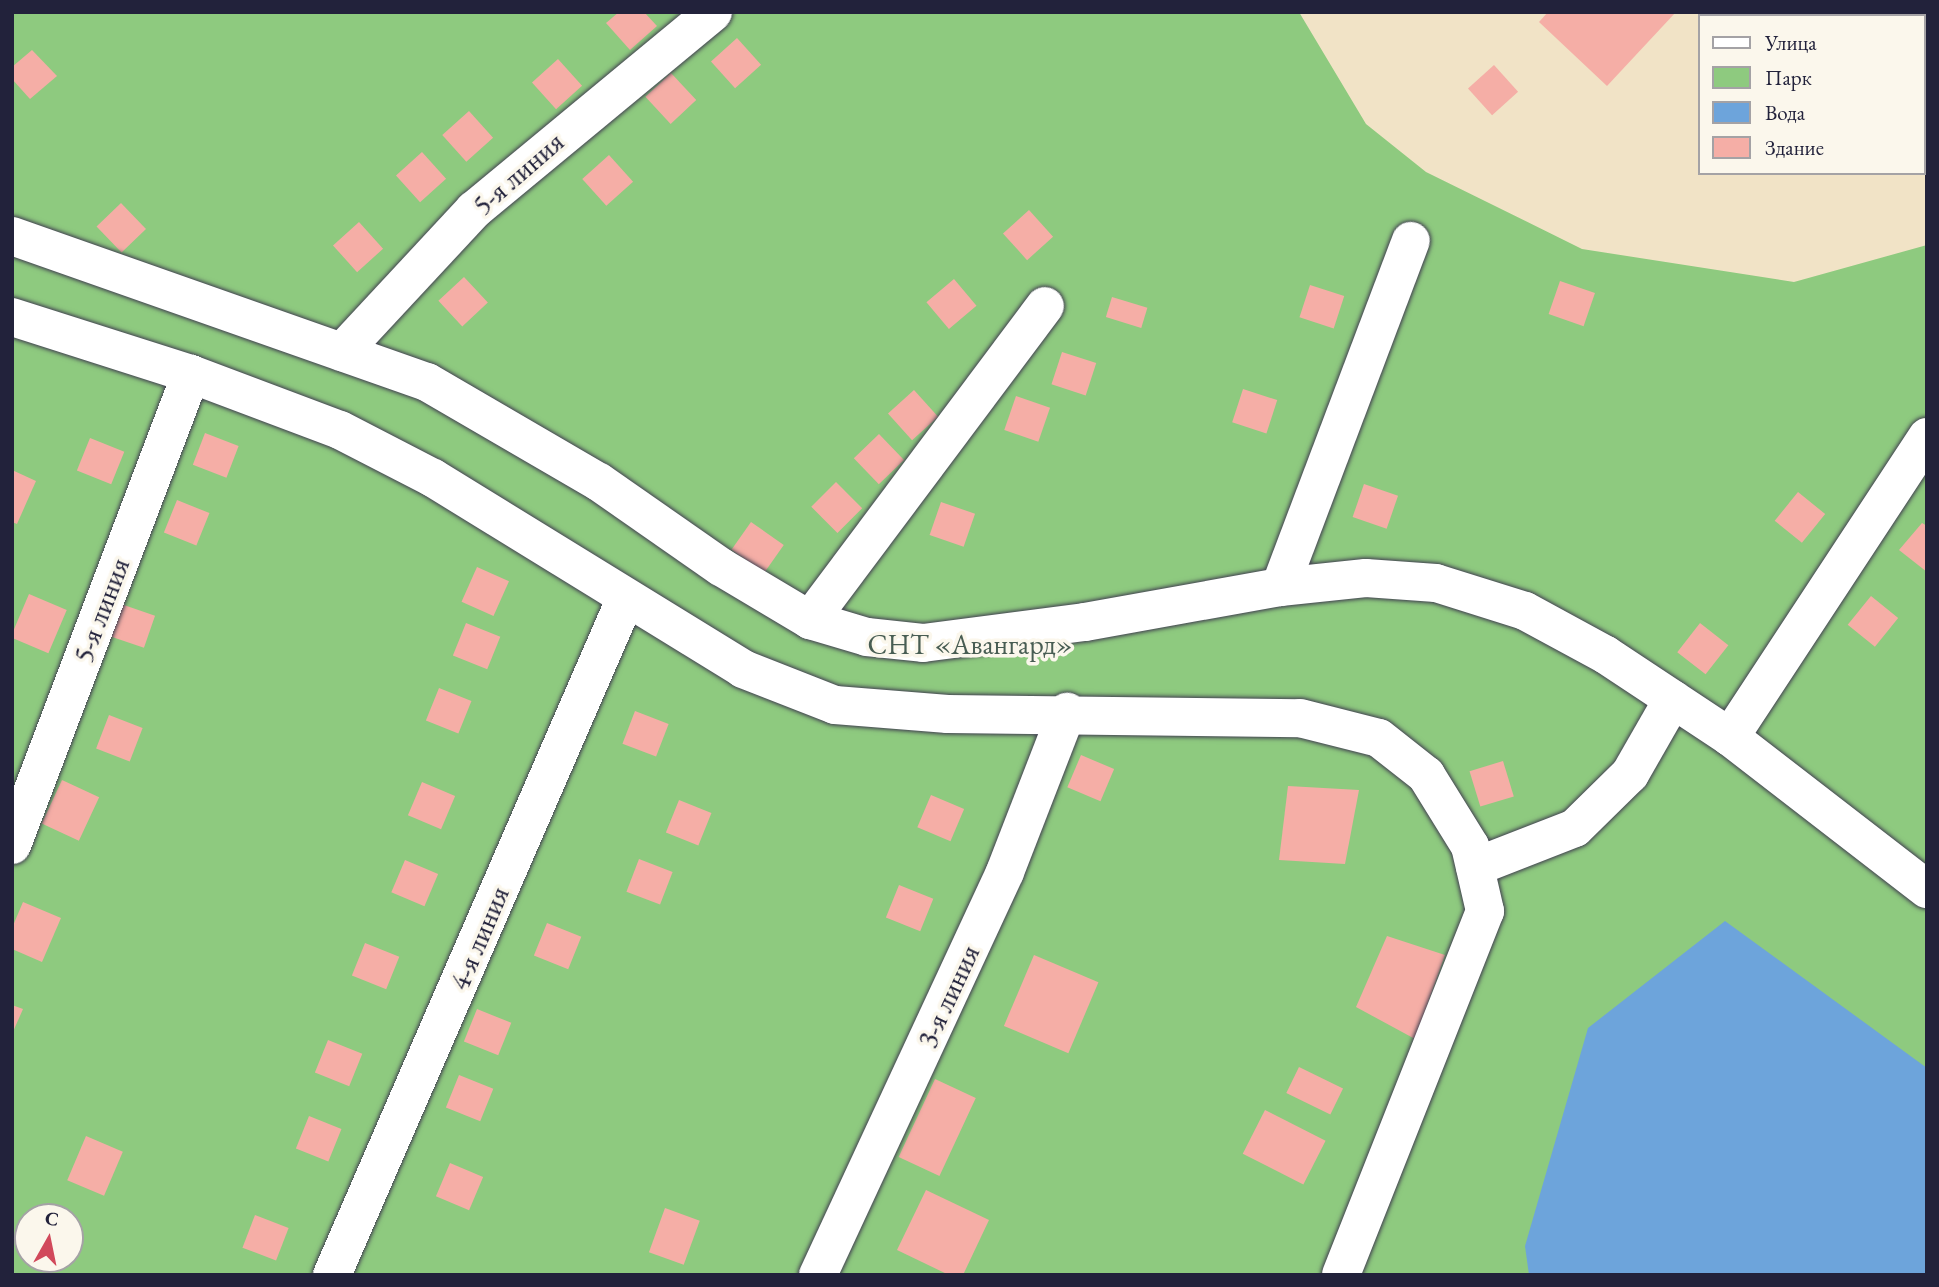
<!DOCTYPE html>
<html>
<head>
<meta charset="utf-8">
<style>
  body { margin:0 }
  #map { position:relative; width:1939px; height:1287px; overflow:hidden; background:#f1e3c6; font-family:"EB Garamond",serif }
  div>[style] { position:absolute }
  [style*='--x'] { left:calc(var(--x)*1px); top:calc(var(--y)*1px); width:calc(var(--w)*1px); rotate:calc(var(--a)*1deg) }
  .green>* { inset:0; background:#8eca7f }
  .water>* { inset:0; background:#6da4db }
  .building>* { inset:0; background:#f5aea6; transform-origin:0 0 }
  .roads { filter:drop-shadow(0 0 2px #413f50) drop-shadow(0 0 2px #413f50) }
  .street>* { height:38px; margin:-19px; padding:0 19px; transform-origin:19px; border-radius:19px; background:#fff }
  span { translate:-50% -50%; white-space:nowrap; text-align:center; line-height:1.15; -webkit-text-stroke:7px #fbf7ec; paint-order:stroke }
  .street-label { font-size:28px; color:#22223b }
  .park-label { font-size:28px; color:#485d53 }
  .frame { position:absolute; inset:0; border:14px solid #22223b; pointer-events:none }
  .legend { position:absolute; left:1698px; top:14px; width:228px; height:161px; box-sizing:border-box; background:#fbf7ec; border:2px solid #a4a2a5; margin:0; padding:9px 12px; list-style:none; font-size:21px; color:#22223b }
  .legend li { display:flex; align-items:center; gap:14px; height:35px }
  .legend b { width:35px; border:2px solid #a4a2a5 }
  .north { position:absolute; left:14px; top:1203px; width:70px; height:70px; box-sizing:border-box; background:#fbf7ec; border:2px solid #a4a2a5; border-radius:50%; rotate:9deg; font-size:19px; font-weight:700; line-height:28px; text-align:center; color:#22223b }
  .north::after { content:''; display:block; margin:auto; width:24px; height:32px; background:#d1495b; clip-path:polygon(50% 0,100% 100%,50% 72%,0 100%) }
</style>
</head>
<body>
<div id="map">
  <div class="green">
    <div style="clip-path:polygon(evenodd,12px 12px,1299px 12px,1366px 124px,1426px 172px,1582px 249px,1794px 282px,1927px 245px,1927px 1275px,12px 1275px,12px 12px,28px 1217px,70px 1217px,70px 1259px,28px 1259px,28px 1217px)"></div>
  </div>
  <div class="water">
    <div style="clip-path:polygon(1725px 921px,1927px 1068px,1927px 1275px,1529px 1275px,1525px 1246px,1588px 1028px)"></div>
  </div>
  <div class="building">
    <div style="clip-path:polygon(619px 12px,644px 12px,657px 26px,630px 50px,606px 23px)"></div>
    <div style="clip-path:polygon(1548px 12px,1676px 12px,1607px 86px,1539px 22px)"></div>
    <div style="clip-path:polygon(1779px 12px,1826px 12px,1828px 14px,1782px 16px)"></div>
    <div style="left:737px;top:38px;width:36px;height:35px;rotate:48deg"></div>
    <div style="clip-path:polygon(32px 50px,57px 76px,30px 99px,12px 79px,12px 67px)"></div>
    <div style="left:558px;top:59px;width:36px;height:35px;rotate:48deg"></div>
    <div style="left:1494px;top:65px;width:36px;height:35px;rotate:48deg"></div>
    <div style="left:671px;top:73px;width:37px;height:35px;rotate:47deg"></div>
    <div style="left:469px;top:111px;width:36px;height:36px;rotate:48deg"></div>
    <div style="left:422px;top:152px;width:36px;height:35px;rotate:48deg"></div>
    <div style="left:609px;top:155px;width:36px;height:36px;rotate:48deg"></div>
    <div style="left:121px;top:203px;width:36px;height:34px;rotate:46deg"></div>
    <div style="left:1029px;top:210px;width:36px;height:35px;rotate:48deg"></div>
    <div style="left:359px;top:222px;width:36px;height:35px;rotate:48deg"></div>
    <div style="left:464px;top:277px;width:35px;height:35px;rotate:47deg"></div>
    <div style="left:954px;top:279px;width:35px;height:36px;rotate:50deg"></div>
    <div style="left:1560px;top:281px;width:37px;height:35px;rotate:19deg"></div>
    <div style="left:1310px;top:285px;width:36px;height:34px;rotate:18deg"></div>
    <div style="left:1112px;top:297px;width:37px;height:21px;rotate:17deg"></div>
    <div style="left:1062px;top:352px;width:36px;height:34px;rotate:18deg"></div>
    <div style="left:1243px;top:389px;width:36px;height:35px;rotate:18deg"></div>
    <div style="left:914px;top:390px;width:36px;height:35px;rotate:48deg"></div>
    <div style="left:1016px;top:396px;width:36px;height:36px;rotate:19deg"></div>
    <div style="left:205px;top:433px;width:36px;height:34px;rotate:21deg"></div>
    <div style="left:879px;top:434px;width:36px;height:35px;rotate:46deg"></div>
    <div style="left:90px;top:438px;width:37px;height:35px;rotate:22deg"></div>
    <div style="clip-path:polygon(12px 470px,36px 481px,17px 524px,12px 522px)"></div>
    <div style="left:836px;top:482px;width:37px;height:35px;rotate:45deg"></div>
    <div style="left:1364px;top:484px;width:36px;height:35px;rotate:19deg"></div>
    <div style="left:1798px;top:492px;width:35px;height:37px;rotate:39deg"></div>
    <div style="left:177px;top:500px;width:35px;height:35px;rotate:22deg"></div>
    <div style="left:941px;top:502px;width:36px;height:35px;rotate:19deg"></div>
    <div style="left:751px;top:522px;width:40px;height:34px;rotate:35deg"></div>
    <div style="clip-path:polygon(1922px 523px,1927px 526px,1927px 572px,1899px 550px)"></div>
    <div style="left:477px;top:567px;width:35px;height:38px;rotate:24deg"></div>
    <div style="left:29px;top:594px;width:41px;height:47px;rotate:23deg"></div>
    <div style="left:1871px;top:596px;width:35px;height:37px;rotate:39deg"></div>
    <div style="left:121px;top:604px;width:36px;height:34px;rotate:19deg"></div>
    <div style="left:466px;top:623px;width:37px;height:35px;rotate:22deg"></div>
    <div style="left:1700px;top:623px;width:36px;height:37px;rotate:38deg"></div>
    <div style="left:439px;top:688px;width:35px;height:35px;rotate:22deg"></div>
    <div style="left:635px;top:711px;width:36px;height:35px;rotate:21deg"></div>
    <div style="left:109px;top:715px;width:36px;height:36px;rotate:21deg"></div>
    <div style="left:1081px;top:755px;width:36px;height:35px;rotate:23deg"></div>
    <div style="left:1503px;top:761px;width:37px;height:35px;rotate:73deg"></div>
    <div style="left:62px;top:780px;width:41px;height:48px;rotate:25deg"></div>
    <div style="left:422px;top:782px;width:36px;height:36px;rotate:23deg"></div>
    <div style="clip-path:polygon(1288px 786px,1359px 790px,1345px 864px,1279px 860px)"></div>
    <div style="left:931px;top:795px;width:36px;height:35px;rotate:23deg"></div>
    <div style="left:679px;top:800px;width:35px;height:35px;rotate:22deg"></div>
    <div style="left:639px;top:859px;width:36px;height:35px;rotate:21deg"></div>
    <div style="left:405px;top:860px;width:36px;height:35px;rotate:23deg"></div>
    <div style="left:899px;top:885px;width:37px;height:35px;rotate:22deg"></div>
    <div style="clip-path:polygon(23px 902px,61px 918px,42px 962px,12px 949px,12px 928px)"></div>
    <div style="left:547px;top:923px;width:37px;height:35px;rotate:22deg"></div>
    <div style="clip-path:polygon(1387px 936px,1445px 955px,1415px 1039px,1356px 1007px)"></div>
    <div style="left:365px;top:943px;width:37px;height:35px;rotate:22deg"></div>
    <div style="left:1034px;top:955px;width:70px;height:77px;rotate:23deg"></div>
    <div style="clip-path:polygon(12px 1005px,23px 1009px,12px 1034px)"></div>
    <div style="left:477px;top:1009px;width:37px;height:35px;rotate:22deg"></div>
    <div style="left:328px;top:1040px;width:37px;height:35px;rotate:22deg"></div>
    <div style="left:1299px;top:1067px;width:49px;height:29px;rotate:26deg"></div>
    <div style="left:459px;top:1075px;width:37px;height:35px;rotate:22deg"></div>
    <div style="left:935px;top:1079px;width:45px;height:86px;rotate:25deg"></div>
    <div style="left:1265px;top:1110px;width:68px;height:49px;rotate:27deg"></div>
    <div style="left:309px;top:1116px;width:35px;height:35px;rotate:22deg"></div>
    <div style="left:86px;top:1136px;width:40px;height:48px;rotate:23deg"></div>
    <div style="left:450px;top:1163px;width:36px;height:36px;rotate:23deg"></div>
    <div style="clip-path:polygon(926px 1190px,989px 1220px,963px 1275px,949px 1275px,897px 1250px)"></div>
    <div style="left:665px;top:1208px;width:37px;height:47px;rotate:20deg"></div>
    <div style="left:255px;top:1215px;width:36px;height:35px;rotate:21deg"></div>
  </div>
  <div class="roads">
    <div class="street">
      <div style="--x:12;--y:236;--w:440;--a:19.4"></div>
      <div style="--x:427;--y:382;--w:199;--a:30.2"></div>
      <div style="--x:599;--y:482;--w:149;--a:34.9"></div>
      <div style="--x:721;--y:567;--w:104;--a:30.8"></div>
      <div style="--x:810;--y:620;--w:59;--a:16.6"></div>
      <div style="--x:867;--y:637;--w:56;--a:6.1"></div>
      <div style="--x:923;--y:643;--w:163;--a:-7.4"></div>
      <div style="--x:1085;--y:622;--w:198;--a:-10.2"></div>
      <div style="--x:1280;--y:587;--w:86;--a:-6"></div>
      <div style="--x:1366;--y:578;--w:70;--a:4.1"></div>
      <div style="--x:1436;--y:583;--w:93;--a:17.5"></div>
      <div style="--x:1525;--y:611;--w:92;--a:28.5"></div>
      <div style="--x:1606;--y:655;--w:149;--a:33.5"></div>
      <div style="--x:1730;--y:737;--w:249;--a:37.7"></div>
      <div style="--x:12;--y:317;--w:188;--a:17.7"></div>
      <div style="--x:191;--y:374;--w:159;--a:20.6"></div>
      <div style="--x:340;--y:430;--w:105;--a:27.3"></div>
      <div style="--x:433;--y:478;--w:364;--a:31.6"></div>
      <div style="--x:743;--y:669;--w:99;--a:21.4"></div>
      <div style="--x:835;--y:705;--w:113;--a:4.6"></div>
      <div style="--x:948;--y:714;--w:352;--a:0.7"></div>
      <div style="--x:1300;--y:718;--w:81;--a:14.2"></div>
      <div style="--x:1379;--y:738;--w:60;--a:38.2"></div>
      <div style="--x:1426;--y:775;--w:84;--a:58.2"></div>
      <div style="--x:1470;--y:846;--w:67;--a:77"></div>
      <div style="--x:1485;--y:911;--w:391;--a:111.6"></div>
      <div style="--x:342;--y:352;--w:194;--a:-47.1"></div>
      <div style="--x:474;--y:210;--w:310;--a:-39.6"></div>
      <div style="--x:1280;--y:587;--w:370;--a:-69.3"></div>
      <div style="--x:810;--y:620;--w:392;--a:-53.2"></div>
      <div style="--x:1730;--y:737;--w:359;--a:-56.7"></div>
      <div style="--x:12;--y:845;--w:504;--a:-69.19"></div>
      <div style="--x:1475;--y:867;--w:107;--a:-21.3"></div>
      <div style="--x:1575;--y:828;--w:77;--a:-44.5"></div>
      <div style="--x:1630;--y:774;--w:86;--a:-60.2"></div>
      <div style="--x:332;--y:1275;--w:736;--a:-66.54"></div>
      <div style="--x:818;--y:1275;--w:444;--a:-65.1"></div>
      <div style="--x:1005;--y:872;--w:172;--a:-68.8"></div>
    </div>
  </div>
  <div class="street-label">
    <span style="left:518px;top:173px;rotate:-41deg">5-я линия</span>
    <span style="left:101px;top:610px;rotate:-69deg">5-я линия</span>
    <span style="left:479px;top:938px;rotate:-67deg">4-я линия</span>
    <span style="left:948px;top:996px;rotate:-65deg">3-я линия</span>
  </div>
  <div class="park-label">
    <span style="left:970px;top:644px">СНТ «Авангард»</span>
  </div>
  <div class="frame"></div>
  <ul class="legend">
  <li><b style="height:9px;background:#fff"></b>Улица</li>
  <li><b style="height:19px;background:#8eca7f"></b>Парк</li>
  <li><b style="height:19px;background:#6da4db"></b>Вода</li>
  <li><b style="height:19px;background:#f5aea6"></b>Здание</li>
  </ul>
  <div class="north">С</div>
</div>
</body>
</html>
